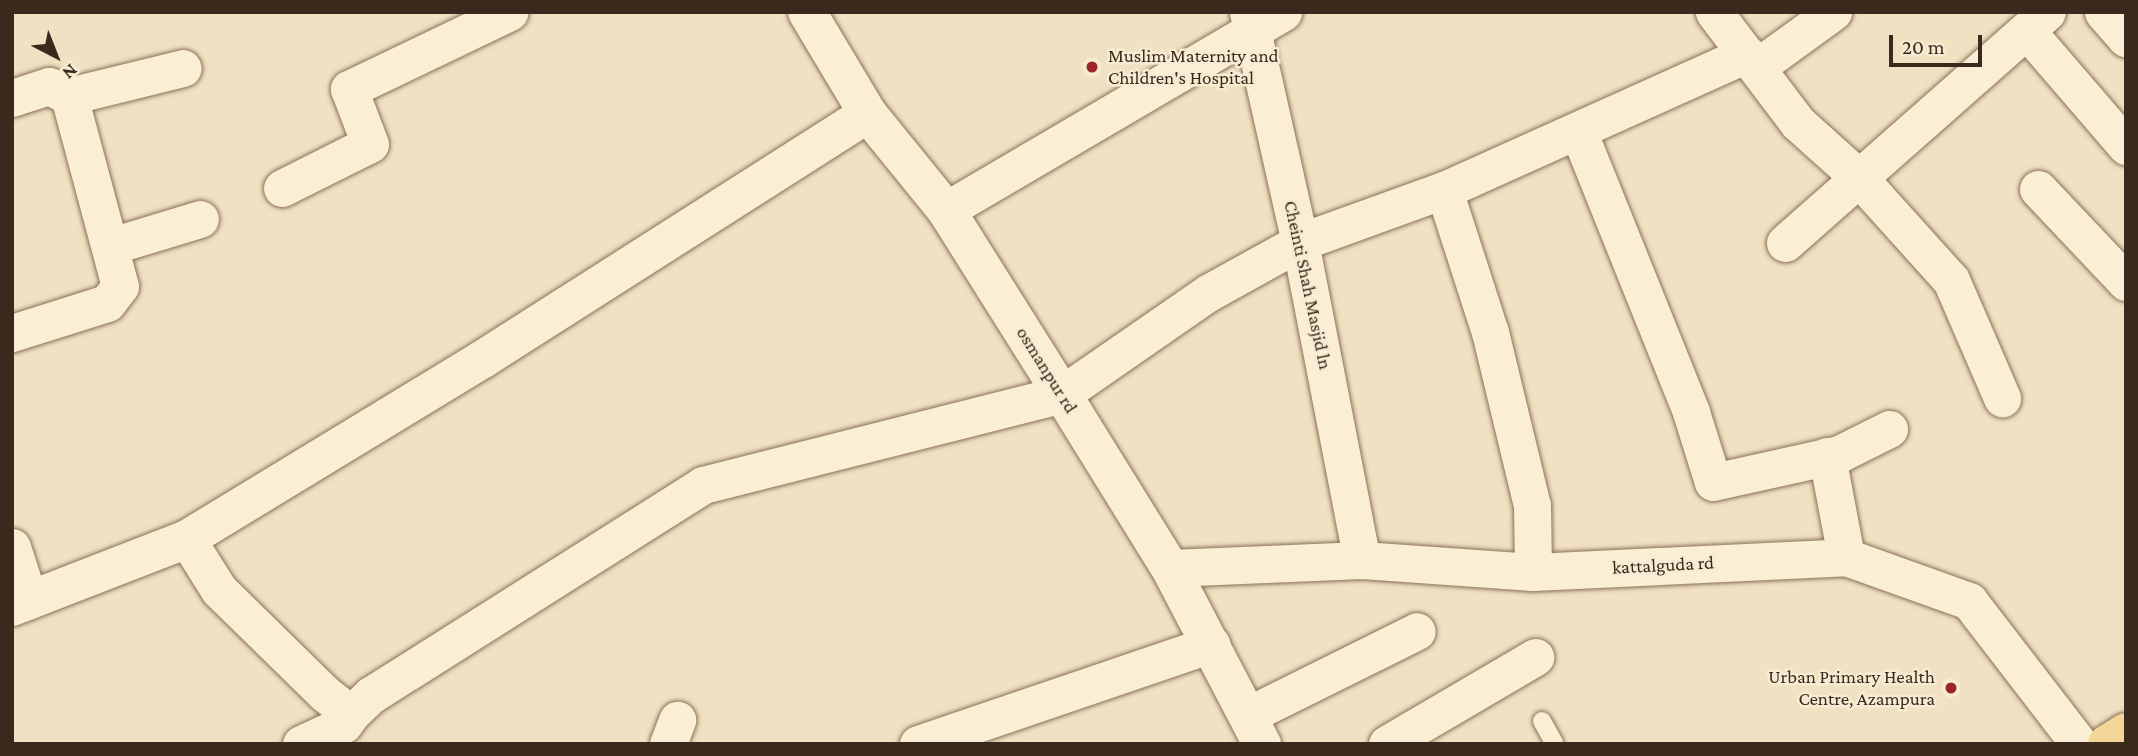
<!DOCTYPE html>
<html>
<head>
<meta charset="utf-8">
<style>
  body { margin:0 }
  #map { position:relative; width:2138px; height:756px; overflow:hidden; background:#f0e1c2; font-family:"Crimson Pro",serif }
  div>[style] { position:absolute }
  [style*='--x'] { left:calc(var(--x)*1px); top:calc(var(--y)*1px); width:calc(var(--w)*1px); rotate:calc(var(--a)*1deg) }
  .roads { filter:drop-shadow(0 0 2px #8a7158) drop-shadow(0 0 2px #8a7158) }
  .lane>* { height:18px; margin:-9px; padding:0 9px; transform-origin:9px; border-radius:9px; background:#faeed5 }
  .street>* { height:37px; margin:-18.5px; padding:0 18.5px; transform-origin:18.5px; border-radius:18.5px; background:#faeed5 }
  .secondary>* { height:38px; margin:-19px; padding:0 19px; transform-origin:19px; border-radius:19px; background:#faeed5 }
  .primary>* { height:38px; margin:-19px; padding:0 19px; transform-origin:19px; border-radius:19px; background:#f4d598 }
  .dots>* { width:19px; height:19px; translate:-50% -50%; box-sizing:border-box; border:4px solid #f7ebd2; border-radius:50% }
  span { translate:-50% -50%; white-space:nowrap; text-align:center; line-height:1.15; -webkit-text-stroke:5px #f7ebd2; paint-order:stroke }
  .poi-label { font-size:19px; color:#392a1d }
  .left { translate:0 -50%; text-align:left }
  .right { translate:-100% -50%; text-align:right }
  .street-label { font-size:19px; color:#392a1d }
  .frame { position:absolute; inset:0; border:14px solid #392a1d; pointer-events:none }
  .north { position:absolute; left:21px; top:21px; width:70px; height:70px; -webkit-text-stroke:5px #f7ebd2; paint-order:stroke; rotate:138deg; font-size:19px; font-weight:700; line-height:28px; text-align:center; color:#392a1d }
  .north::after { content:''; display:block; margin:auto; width:24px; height:32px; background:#392a1d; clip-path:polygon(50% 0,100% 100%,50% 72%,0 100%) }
  .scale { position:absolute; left:1889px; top:35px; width:93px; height:32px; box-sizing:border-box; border:4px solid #392a1d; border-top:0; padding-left:9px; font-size:21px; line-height:24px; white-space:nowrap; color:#392a1d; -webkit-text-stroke:5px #f7ebd2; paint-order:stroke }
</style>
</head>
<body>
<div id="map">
  <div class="roads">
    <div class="lane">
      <div style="--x:1542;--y:721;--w:26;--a:61"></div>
    </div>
    <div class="street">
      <div style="--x:1248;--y:12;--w:236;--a:77.3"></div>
      <div style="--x:1300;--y:242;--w:324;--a:79"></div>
      <div style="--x:1714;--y:12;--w:139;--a:52.9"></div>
      <div style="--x:1798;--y:123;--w:82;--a:42"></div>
      <div style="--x:1859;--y:178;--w:137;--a:48"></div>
      <div style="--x:1951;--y:280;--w:129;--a:66.6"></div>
      <div style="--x:2103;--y:12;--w:35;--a:49"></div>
      <div style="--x:2027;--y:31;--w:152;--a:49.3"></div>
      <div style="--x:1757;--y:67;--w:94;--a:-35.9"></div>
      <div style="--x:69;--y:96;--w:117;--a:-13.8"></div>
      <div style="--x:12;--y:98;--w:39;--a:-18"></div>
      <div style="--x:49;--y:86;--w:22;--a:27"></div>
      <div style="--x:69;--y:96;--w:197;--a:75"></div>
      <div style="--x:120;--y:286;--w:21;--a:127"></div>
      <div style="--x:107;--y:303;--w:100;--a:162.5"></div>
      <div style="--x:1579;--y:133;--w:301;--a:68.1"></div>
      <div style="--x:1691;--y:412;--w:73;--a:72.6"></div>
      <div style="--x:1713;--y:482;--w:129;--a:-12.5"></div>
      <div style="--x:1839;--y:454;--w:56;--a:-26.6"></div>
      <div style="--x:282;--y:188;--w:98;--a:-26.6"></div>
      <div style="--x:370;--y:144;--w:59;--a:-110.9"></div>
      <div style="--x:349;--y:89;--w:178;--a:-25.6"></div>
      <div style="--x:2038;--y:189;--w:128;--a:46.6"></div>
      <div style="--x:1444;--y:190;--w:149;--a:72.1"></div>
      <div style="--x:1490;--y:332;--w:178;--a:76.4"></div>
      <div style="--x:1532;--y:505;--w:67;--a:89.1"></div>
      <div style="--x:946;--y:210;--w:391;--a:-30.4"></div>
      <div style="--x:1785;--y:243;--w:349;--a:-41.4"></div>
      <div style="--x:111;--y:246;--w:93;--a:-16.9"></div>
      <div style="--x:1827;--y:456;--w:103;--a:79.3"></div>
      <div style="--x:187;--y:539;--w:60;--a:57.9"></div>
      <div style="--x:219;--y:590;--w:147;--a:44.4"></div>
      <div style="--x:324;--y:693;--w:34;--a:38"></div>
      <div style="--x:351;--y:714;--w:28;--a:-44"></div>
      <div style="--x:371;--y:695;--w:393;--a:-32.3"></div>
      <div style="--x:703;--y:485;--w:370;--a:-14.2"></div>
      <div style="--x:1062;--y:394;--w:178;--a:-34.7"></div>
      <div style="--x:1208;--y:293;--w:105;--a:-29"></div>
      <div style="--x:1300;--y:242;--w:153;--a:-19.9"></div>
      <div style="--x:1444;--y:190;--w:332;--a:-24.2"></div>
      <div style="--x:12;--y:547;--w:56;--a:72.2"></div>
      <div style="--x:1170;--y:568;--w:192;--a:-2.4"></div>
      <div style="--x:1362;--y:560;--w:171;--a:4"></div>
      <div style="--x:1533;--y:572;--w:313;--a:-2.7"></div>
      <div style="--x:1846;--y:557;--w:131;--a:19.7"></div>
      <div style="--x:1969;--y:601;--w:180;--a:52.4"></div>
      <div style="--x:1250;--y:714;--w:186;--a:-26.4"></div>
      <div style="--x:301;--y:744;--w:47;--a:-24.9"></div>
      <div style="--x:344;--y:724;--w:12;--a:-55"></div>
      <div style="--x:668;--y:744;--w:26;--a:-69"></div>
      <div style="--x:918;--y:744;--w:310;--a:-18.8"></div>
      <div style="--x:1387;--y:744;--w:172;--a:-30.4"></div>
    </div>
    <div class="secondary">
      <div style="--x:807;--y:12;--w:119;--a:59.1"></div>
      <div style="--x:868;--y:114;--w:124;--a:50.9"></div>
      <div style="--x:946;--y:210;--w:218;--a:57.8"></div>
      <div style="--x:1062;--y:394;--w:205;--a:58.2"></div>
      <div style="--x:1170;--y:568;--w:199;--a:62.4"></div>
      <div style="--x:12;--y:607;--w:188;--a:-21.2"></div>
      <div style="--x:187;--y:539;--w:346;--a:-31.3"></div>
      <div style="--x:483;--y:359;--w:456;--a:-32.5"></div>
    </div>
    <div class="primary">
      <div style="--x:2107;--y:744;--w:22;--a:-32"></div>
    </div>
  </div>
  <div class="dots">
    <div style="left:1092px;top:67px;background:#9b262a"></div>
    <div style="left:1951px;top:688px;background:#9b262a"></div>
  </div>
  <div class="poi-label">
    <span class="left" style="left:1108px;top:67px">Muslim Maternity and<br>Children's Hospital</span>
    <span class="right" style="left:1935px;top:688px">Urban Primary Health<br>Centre, Azampura</span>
  </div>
  <div class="street-label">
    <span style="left:1308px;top:285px;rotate:78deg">Cheinti Shah Masjid ln</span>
    <span style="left:1047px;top:370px;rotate:58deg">osmanpur rd</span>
    <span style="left:1663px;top:565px;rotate:-3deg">kattalguda rd</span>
  </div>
  <div class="frame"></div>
  <div class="north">N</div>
  <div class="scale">20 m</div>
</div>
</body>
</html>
